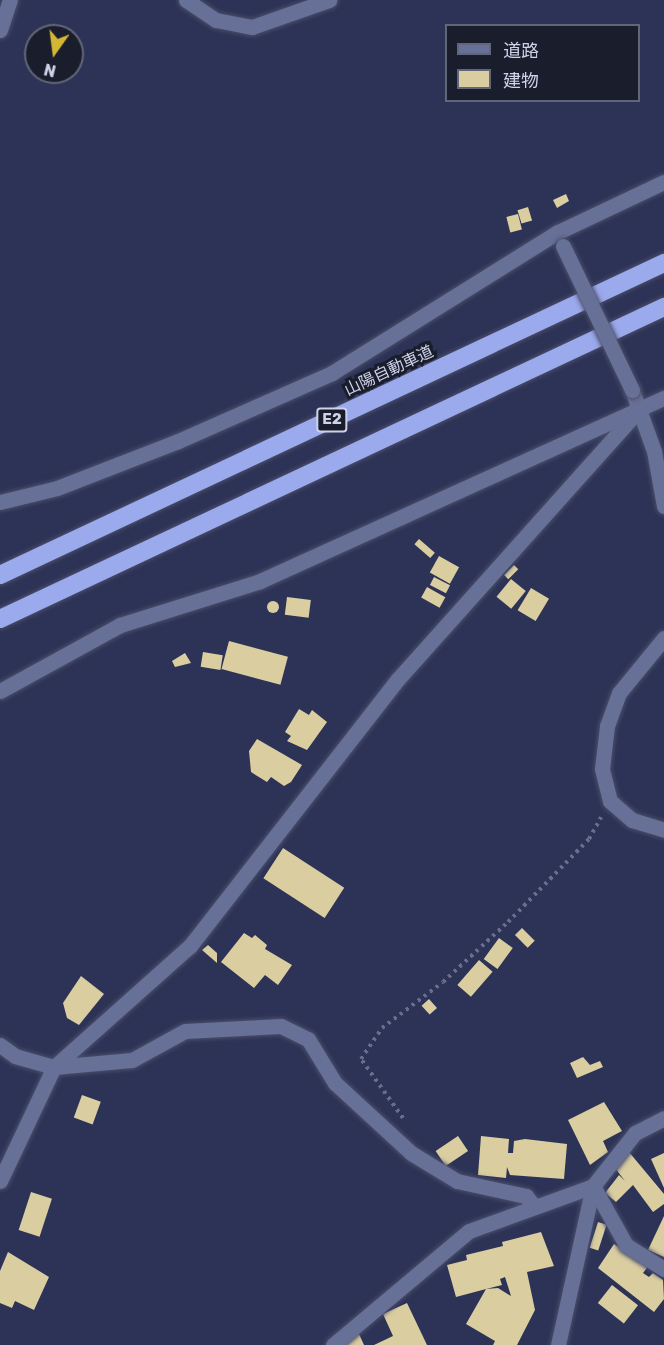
<!DOCTYPE html>
<html>
<head>
<meta charset="utf-8">
<style>
  body { margin:0 }
  #map { position:relative; width:664px; height:1345px; overflow:hidden; background:#2d3356; font-family:Rubik,"Noto Sans JP",sans-serif }
  div>[style] { position:absolute }
  [style*='--x'] { left:calc(var(--x)*1px); top:calc(var(--y)*1px); width:calc(var(--w)*1px); rotate:calc(var(--a)*1deg) }
  .building>* { inset:0; background:#dacea1; transform-origin:0 0 }
  .round { border-radius:50% }
  .path>* { height:4px; margin-top:-2px; transform-origin:0; background:repeating-linear-gradient(90deg,#696e8d 0 3px,transparent 0 7.5px) }
  .roads { filter:drop-shadow(0 0 2px #4a4e6b) drop-shadow(0 0 2px #4a4e6b) }
  .minor>* { height:15px; margin:-7.5px; padding:0 7.5px; transform-origin:7.5px; border-radius:7.5px; background:#677097 }
  .highway>* { height:18px; margin:-9px; padding:0 9px; transform-origin:9px; border-radius:9px; background:#9ba9ed }
  .bridges { filter:drop-shadow(0 0 2px #4a4e6b) drop-shadow(0 0 2px #4a4e6b) }
  .minor-bridge>* { height:15px; margin:-7.5px; padding:0 7.5px; transform-origin:7.5px; border-radius:7.5px; background:#677097 }
  span { translate:-50% -50%; white-space:nowrap; text-align:center; line-height:1.15; -webkit-text-stroke:6px #191d2c; paint-order:stroke }
  .shield-label span { padding:2px 4px; background:#191d2c; border:2px solid; border-radius:4px; -webkit-text-stroke-width:0 }
  .shield-label { font-size:15px; color:#ced3e9; font-weight:700 }
  .street-label { font-size:16px; color:#ced3e9 }
  .legend { position:absolute; left:445px; top:24px; width:195px; height:78px; box-sizing:border-box; background:#191d2c; border:2px solid #616678; margin:0; padding:8px 10px; list-style:none; font-size:18px; color:#ced3e9 }
  .legend li { display:flex; align-items:center; gap:12px; height:30px }
  .legend b { width:30px; border:2px solid #616678 }
  .north { position:absolute; left:24px; top:24px; width:60px; height:60px; box-sizing:border-box; background:#191d2c; border:2px solid #616678; border-radius:50%; rotate:194deg; font-size:16px; font-weight:700; line-height:24px; text-align:center; color:#ced3e9 }
  .north::after { content:''; display:block; margin:auto; width:21px; height:27px; background:#d4b635; clip-path:polygon(50% 0,100% 100%,50% 72%,0 100%) }
</style>
</head>
<body>
<div id="map">
  <div class="building">
    <div style="clip-path:polygon(566px 194px,569px 201px,557px 208px,553px 200px)"></div>
    <div style="left:528px;top:207px;width:14px;height:11px;rotate:73deg"></div>
    <div style="left:518px;top:214px;width:16px;height:12px;rotate:76deg"></div>
    <div style="left:419px;top:539px;width:21px;height:7px;rotate:41deg"></div>
    <div style="left:439px;top:556px;width:23px;height:19px;rotate:29deg"></div>
    <div style="left:514px;top:565px;width:6px;height:14px;rotate:45deg"></div>
    <div style="left:434px;top:577px;width:18px;height:9px;rotate:27deg"></div>
    <div style="left:511px;top:579px;width:19px;height:23px;rotate:39deg"></div>
    <div style="left:427px;top:587px;width:21px;height:12px;rotate:29deg"></div>
    <div style="left:531px;top:588px;width:21px;height:26px;rotate:31deg"></div>
    <div style="left:287px;top:597px;width:24px;height:18px;rotate:7deg"></div>
    <div class="round" style="left:267px;top:601px;width:12px;height:12px"></div>
    <div style="left:229px;top:641px;width:61px;height:29px;rotate:15deg"></div>
    <div style="left:203px;top:652px;width:20px;height:15px;rotate:9deg"></div>
    <div style="clip-path:polygon(185px 653px,191px 663px,175px 667px,172px 661px)"></div>
    <div style="clip-path:polygon(299px 709px,309px 715px,312px 710px,327px 722px,307px 750px,287px 741px,291px 736px,285px 732px)"></div>
    <div style="clip-path:polygon(257px 739px,302px 765px,291px 782px,284px 786px,271px 777px,267px 782px,251px 772px,249px 751px)"></div>
    <div style="left:283px;top:848px;width:73px;height:36px;rotate:33deg"></div>
    <div style="left:522px;top:928px;width:18px;height:10px;rotate:45deg"></div>
    <div style="clip-path:polygon(244px 933px,252px 938px,255px 935px,267px 945px,265px 949px,292px 965px,278px 985px,265px 975px,254px 988px,221px 962px)"></div>
    <div style="left:499px;top:938px;width:17px;height:26px;rotate:36deg"></div>
    <div style="clip-path:polygon(208px 945px,217px 953px,217px 963px,202px 950px)"></div>
    <div style="left:479px;top:960px;width:18px;height:33px;rotate:41deg"></div>
    <div style="clip-path:polygon(81px 976px,104px 994px,79px 1025px,67px 1018px,63px 1003px)"></div>
    <div style="left:429px;top:999px;width:12px;height:10px;rotate:48deg"></div>
    <div style="clip-path:polygon(583px 1057px,590px 1065px,600px 1061px,603px 1067px,577px 1078px,570px 1063px)"></div>
    <div style="left:82px;top:1095px;width:20px;height:24px;rotate:20deg"></div>
    <div style="clip-path:polygon(604px 1102px,622px 1131px,603px 1141px,608px 1152px,590px 1165px,568px 1120px)"></div>
    <div style="left:458px;top:1136px;width:18px;height:27px;rotate:56deg"></div>
    <div style="clip-path:polygon(481px 1136px,509px 1139px,508px 1153px,513px 1153px,514px 1141px,525px 1139px,567px 1144px,564px 1179px,510px 1175px,507px 1167px,506px 1178px,478px 1175px)"></div>
    <div style="clip-path:polygon(629px 1152px,664px 1194px,664px 1204px,653px 1212px,633px 1185px,616px 1202px,605px 1193px,619px 1175px,625px 1181px,615px 1168px)"></div>
    <div style="clip-path:polygon(664px 1153px,664px 1188px,651px 1159px)"></div>
    <div style="left:31px;top:1192px;width:22px;height:40px;rotate:18deg"></div>
    <div style="clip-path:polygon(664px 1216px,664px 1257px,648px 1250px)"></div>
    <div style="left:598px;top:1222px;width:9px;height:27px;rotate:18deg"></div>
    <div style="clip-path:polygon(evenodd,541px 1232px,554px 1266px,527px 1272px,535px 1310px,517px 1345px,493px 1345px,495px 1341px,466px 1324px,486px 1289px,456px 1297px,447px 1265px,467px 1260px,466px 1255px,503px 1246px,502px 1242px,541px 1232px,505px 1277px,511px 1296px,498px 1288px,486px 1289px,502px 1285px,500px 1279px,505px 1277px)"></div>
    <div style="clip-path:polygon(614px 1244px,649px 1265px,643px 1273px,649px 1277px,653px 1273px,663px 1280px,664px 1299px,654px 1312px,598px 1268px)"></div>
    <div style="clip-path:polygon(8px 1252px,49px 1277px,34px 1310px,15px 1301px,12px 1308px,0 1303px,0 1271px)"></div>
    <div style="left:612px;top:1285px;width:33px;height:23px;rotate:38deg"></div>
    <div style="clip-path:polygon(407px 1303px,427px 1345px,374px 1345px,393px 1336px,383px 1314px)"></div>
    <div style="clip-path:polygon(359px 1334px,364px 1345px,339px 1345px)"></div>
  </div>
  <div class="path">
    <div style="--x:403;--y:1118;--w:72;--a:-125.4"></div>
    <div style="--x:361;--y:1059;--w:37;--a:-56"></div>
    <div style="--x:382;--y:1028;--w:76;--a:-37"></div>
    <div style="--x:443;--y:982;--w:88;--a:-42.7"></div>
    <div style="--x:508;--y:922;--w:116;--a:-45.7"></div>
    <div style="--x:589;--y:839;--w:25;--a:-61"></div>
  </div>
  <div class="roads">
    <div class="minor">
      <div style="--x:186;--y:0;--w:36;--a:34"></div>
      <div style="--x:216;--y:20;--w:37;--a:11"></div>
      <div style="--x:252;--y:27;--w:82;--a:-19.3"></div>
      <div style="--x:0;--y:30;--w:32;--a:-72"></div>
      <div style="--x:632;--y:390;--w:65;--a:70.2"></div>
      <div style="--x:654;--y:451;--w:56;--a:79.7"></div>
      <div style="--x:0;--y:502;--w:59;--a:-13.8"></div>
      <div style="--x:57;--y:488;--w:130;--a:-21.2"></div>
      <div style="--x:178;--y:441;--w:168;--a:-23.8"></div>
      <div style="--x:332;--y:373;--w:266;--a:-32"></div>
      <div style="--x:558;--y:232;--w:117;--a:-25.3"></div>
      <div style="--x:664;--y:638;--w:71;--a:129.3"></div>
      <div style="--x:619;--y:693;--w:35;--a:110"></div>
      <div style="--x:607;--y:726;--w:43;--a:96.6"></div>
      <div style="--x:602;--y:769;--w:33;--a:76"></div>
      <div style="--x:610;--y:801;--w:29;--a:41"></div>
      <div style="--x:632;--y:820;--w:34;--a:17"></div>
      <div style="--x:0;--y:691;--w:137;--a:-28.8"></div>
      <div style="--x:120;--y:625;--w:147;--a:-17.4"></div>
      <div style="--x:260;--y:581;--w:444;--a:-24.4"></div>
      <div style="--x:0;--y:1045;--w:19;--a:36"></div>
      <div style="--x:15;--y:1056;--w:41;--a:15.8"></div>
      <div style="--x:54;--y:1067;--w:78;--a:-5.1"></div>
      <div style="--x:132;--y:1060;--w:60;--a:-28.7"></div>
      <div style="--x:185;--y:1031;--w:96;--a:-3"></div>
      <div style="--x:281;--y:1026;--w:30;--a:26"></div>
      <div style="--x:308;--y:1039;--w:52;--a:58.5"></div>
      <div style="--x:335;--y:1083;--w:103;--a:42.6"></div>
      <div style="--x:411;--y:1153;--w:54;--a:31.3"></div>
      <div style="--x:457;--y:1181;--w:71;--a:12.3"></div>
      <div style="--x:526;--y:1196;--w:14;--a:51"></div>
      <div style="--x:0;--y:1181;--w:126;--a:-64.7"></div>
      <div style="--x:54;--y:1067;--w:182;--a:-41.7"></div>
      <div style="--x:190;--y:946;--w:338;--a:-52.1"></div>
      <div style="--x:398;--y:679;--w:362;--a:-48.2"></div>
      <div style="--x:333;--y:1345;--w:177;--a:-40"></div>
      <div style="--x:469;--y:1231;--w:132;--a:-19.9"></div>
      <div style="--x:593;--y:1186;--w:68;--a:-51.6"></div>
      <div style="--x:635;--y:1133;--w:33;--a:-27"></div>
      <div style="--x:558;--y:1345;--w:163;--a:-77.6"></div>
      <div style="--x:593;--y:1186;--w:68;--a:60.8"></div>
      <div style="--x:626;--y:1245;--w:45;--a:32.3"></div>
    </div>
    <div class="highway">
      <div style="--x:0;--y:575;--w:734;--a:-25.17"></div>
      <div style="--x:0;--y:619;--w:734;--a:-25.17"></div>
    </div>
  </div>
  <div class="bridges">
    <div class="minor-bridge">
      <div style="--x:563;--y:246;--w:160;--a:64.4"></div>
    </div>
  </div>
  <div class="shield-label">
    <span style="left:332px;top:420px">E2</span>
  </div>
  <div class="street-label">
    <span style="left:389px;top:371px;rotate:-25deg">山陽自動車道</span>
  </div>
  <ul class="legend">
  <li><b style="height:8px;background:#677097"></b>道路</li>
  <li><b style="height:16px;background:#dacea1"></b>建物</li>
  </ul>
  <div class="north">N</div>
</div>
</body>
</html>
